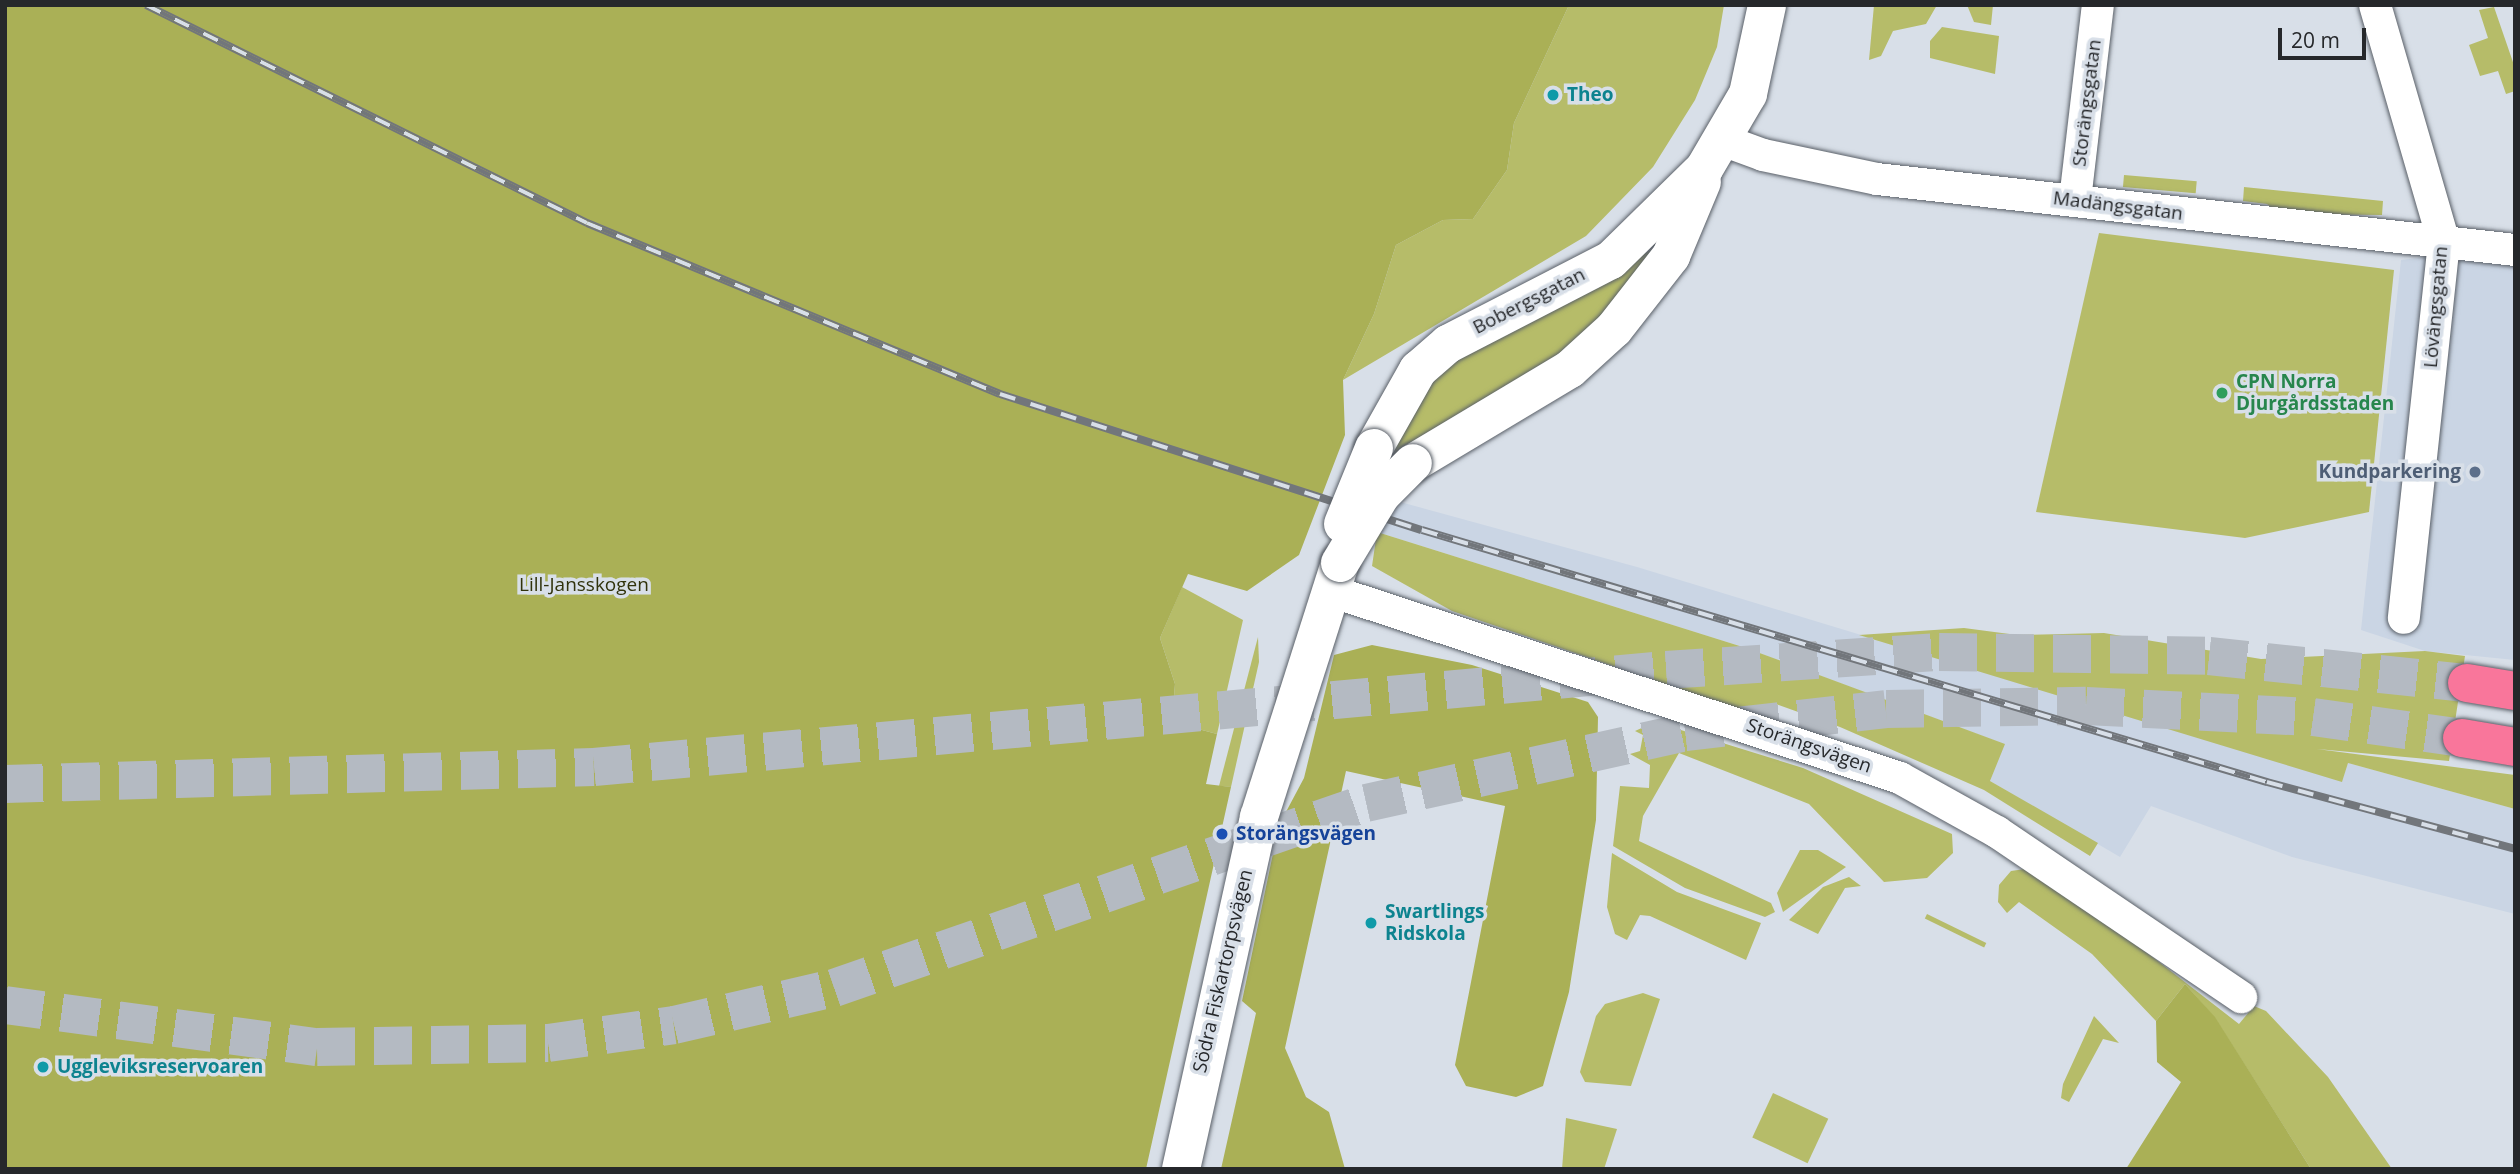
<!DOCTYPE html>
<html>
<head>
<meta charset="utf-8">
<style>
  body { margin:0 }
  #map { position:relative; width:2520px; height:1174px; overflow:hidden; background:#d8dfe8; font-family:"Open Sans",sans-serif }
  div>[style] { position:absolute }
  [style*='--x'] { left:calc(var(--x)*1px); top:calc(var(--y)*1px); width:calc(var(--w)*1px); rotate:calc(var(--a)*1deg) }
  .built>* { inset:0; background:#cad5e4 }
  .green>* { inset:0; background:#b6bc69; transform-origin:0 0 }
  .forest>* { inset:0; background:#aab056 }
  .motorway-tunnel>* { height:38px; margin-top:-19px; transform-origin:0; background:repeating-linear-gradient(90deg,#b4bac2 0 38px,transparent 0 57px) }
  .roads { filter:drop-shadow(0 0 2px #5a6068) drop-shadow(0 0 2px #5a6068) }
  .minor>* { height:32px; margin:-16px; padding:0 16px; transform-origin:16px; border-radius:16px; background:#fff }
  .tertiary>* { height:38px; margin:-19px; padding:0 19px; transform-origin:19px; border-radius:19px; background:#fff }
  .motorway>* { height:38px; margin:-19px; padding:0 19px; transform-origin:19px; border-radius:19px; background:#f9769b }
  .rail>* { height:8px; margin-top:-4px; transform-origin:0; background:repeating-linear-gradient(90deg,#d8dfe8 0 16px,#72767b 0 32px); box-sizing:border-box; border-block:2px solid #72767b }
  .bridges { filter:drop-shadow(0 0 2px #5a6068) drop-shadow(0 0 2px #5a6068) }
  .tertiary-bridge>* { height:38px; margin:-19px; padding:0 19px; transform-origin:19px; border-radius:19px; background:#fff }
  .dots>* { width:19px; height:19px; translate:-50% -50%; box-sizing:border-box; border:4px solid #d8dfe8; border-radius:50% }
  span { translate:-50% -50%; white-space:nowrap; text-align:center; line-height:1.15; -webkit-text-stroke:7px #d8dfe8; paint-order:stroke }
  .culture-label { font-size:19px; color:#0d838f; font-weight:700 }
  .left { translate:0 -50%; text-align:left }
  .street-label { font-size:19px; color:#26282b }
  .leisure-label { font-size:19px; color:#27864d; font-weight:700 }
  .service-label { font-size:19px; color:#4e5e75; font-weight:700 }
  .right { translate:-100% -50%; text-align:right }
  .park-label { font-size:19px; color:#31330c }
  .transit-label { font-size:19px; color:#164399; font-weight:700 }
  .frame { position:absolute; inset:0; border:7px solid #26282b; pointer-events:none }
  .scale { position:absolute; left:2278px; top:28px; width:88px; height:32px; box-sizing:border-box; border:4px solid #26282b; border-top:0; padding-left:9px; font-size:21px; line-height:24px; white-space:nowrap; color:#26282b; -webkit-text-stroke:5px #d8dfe8; paint-order:stroke }
</style>
</head>
<body>
<div id="map">
  <div class="built">
    <div style="clip-path:polygon(2460px 253px,2515px 259px,2515px 660px,2425px 651px,2361px 630px,2401px 260px)"></div>
    <div style="clip-path:polygon(1393px 500px,1637px 567px,2342px 781px,2348px 763px,2515px 809px,2515px 914px,2292px 857px,2151px 806px,2120px 857px,1990px 781px,2004px 744px,1746px 648px,1377px 532px)"></div>
  </div>
  <div class="green">
    <div style="clip-path:polygon(1569px 5px,1724px 5px,1717px 47px,1695px 100px,1653px 167px,1586px 236px,1343px 380px,1374px 314px,1396px 245px,1443px 220px,1473px 219px,1507px 170px,1514px 123px)"></div>
    <div style="clip-path:polygon(1874px 5px,1937px 5px,1926px 24px,1893px 31px,1881px 56px,1869px 60px)"></div>
    <div style="clip-path:polygon(1967px 5px,1993px 5px,1991px 25px,1974px 22px)"></div>
    <div style="clip-path:polygon(2494px 7px,2515px 68px,2515px 91px,2506px 94px,2498px 71px,2480px 76px,2469px 45px,2488px 38px,2479px 10px)"></div>
    <div style="clip-path:polygon(1942px 27px,1999px 36px,1995px 74px,1930px 58px,1930px 41px)"></div>
    <div style="left:2124px;top:175px;width:73px;height:12px;rotate:5deg"></div>
    <div style="clip-path:polygon(2244px 187px,2383px 201px,2382px 215px,2279px 214px,2267px 204px,2243px 201px)"></div>
    <div style="clip-path:polygon(2099px 233px,2394px 270px,2369px 512px,2245px 538px,2036px 512px)"></div>
    <div style="clip-path:polygon(1655px 248px,1602px 326px,1402px 458px,1364px 444px,1409px 380px)"></div>
    <div style="clip-path:polygon(1377px 532px,1746px 648px,2005px 744px,1990px 781px,2098px 843px,2090px 856px,1984px 790px,1840px 727px,1773px 703px,1762px 717px,1452px 611px,1372px 566px)"></div>
    <div style="clip-path:polygon(1182px 587px,1243px 620px,1217px 734px,1172px 722px,1175px 684px,1160px 638px)"></div>
    <div style="clip-path:polygon(1964px 628px,2017px 635px,2104px 633px,2261px 659px,2425px 651px,2465px 656px,2449px 761px,2317px 749px,2515px 775px,2515px 809px,2348px 763px,2342px 782px,1859px 635px)"></div>
    <div style="clip-path:polygon(1258px 637px,1259px 662px,1231px 787px,1219px 786px)"></div>
    <div style="clip-path:polygon(1655px 722px,1803px 768px,1952px 834px,1953px 853px,1927px 878px,1884px 882px,1809px 804px,1679px 753px,1643px 816px,1639px 841px,1771px 903px,1775px 912px,1765px 917px,1685px 888px,1613px 846px,1620px 786px,1649px 788px,1650px 765px,1630px 754px,1640px 751px,1643px 735px,1635px 731px)"></div>
    <div style="clip-path:polygon(1800px 850px,1818px 850px,1846px 867px,1783px 912px,1777px 893px)"></div>
    <div style="clip-path:polygon(1612px 853px,1677px 892px,1761px 923px,1746px 960px,1650px 916px,1640px 915px,1627px 940px,1615px 934px,1607px 907px)"></div>
    <div style="clip-path:polygon(2025px 869px,2150px 955px,2239px 1024px,2254px 1006px,2266px 1011px,2328px 1077px,2392px 1169px,2311px 1169px,2215px 1018px,2185px 984px,2156px 1021px,2092px 954px,2019px 902px,2007px 913px,1998px 902px,1999px 885px,2011px 871px)"></div>
    <div style="clip-path:polygon(1849px 877px,1861px 886px,1845px 888px,1818px 934px,1789px 920px,1823px 887px)"></div>
    <div style="left:1927px;top:914px;width:66px;height:5px;rotate:26deg"></div>
    <div style="clip-path:polygon(1643px 993px,1660px 999px,1631px 1086px,1585px 1082px,1580px 1072px,1596px 1016px,1605px 1004px)"></div>
    <div style="clip-path:polygon(2094px 1016px,2119px 1043px,2103px 1039px,2069px 1102px,2061px 1098px,2063px 1084px)"></div>
    <div style="left:1773px;top:1093px;width:61px;height:49px;rotate:25deg"></div>
    <div style="clip-path:polygon(1566px 1118px,1617px 1129px,1604px 1169px,1562px 1169px)"></div>
  </div>
  <div class="forest">
    <div style="clip-path:polygon(5px 5px,1569px 5px,1514px 123px,1507px 170px,1473px 219px,1443px 220px,1396px 245px,1374px 314px,1343px 380px,1345px 435px,1299px 555px,1247px 591px,1188px 574px,1160px 638px,1175px 684px,1172px 722px,1217px 734px,1206px 784px,1231px 787px,1146px 1169px,5px 1169px)"></div>
    <div style="clip-path:polygon(1372px 645px,1472px 665px,1588px 702px,1598px 717px,1596px 820px,1569px 992px,1543px 1086px,1516px 1097px,1466px 1086px,1455px 1065px,1505px 806px,1346px 771px,1285px 1048px,1306px 1097px,1329px 1112px,1345px 1169px,1221px 1169px,1256px 1013px,1242px 1001px,1279px 825px,1304px 778px,1334px 655px)"></div>
    <div style="clip-path:polygon(2185px 984px,2215px 1017px,2311px 1169px,2126px 1169px,2181px 1082px,2157px 1062px,2156px 1021px)"></div>
  </div>
  <div class="motorway-tunnel">
    <div style="--x:5;--y:784;--w:589;--a:-1.65"></div>
    <div style="--x:594;--y:767;--w:1076;--a:-5.17"></div>
    <div style="--x:1666;--y:670;--w:274;--a:-3.8"></div>
    <div style="--x:1939;--y:652;--w:270;--a:0.8"></div>
    <div style="--x:2209;--y:656;--w:259;--a:6"></div>
    <div style="--x:5;--y:1005;--w:315;--a:7.7"></div>
    <div style="--x:317;--y:1047;--w:231;--a:-1"></div>
    <div style="--x:548;--y:1043;--w:127;--a:-8.1"></div>
    <div style="--x:674;--y:1025;--w:164;--a:-13"></div>
    <div style="--x:834;--y:988;--w:563;--a:-19.17"></div>
    <div style="--x:1366;--y:803;--w:327;--a:-12.5"></div>
    <div style="--x:1685;--y:732;--w:202;--a:-6.5"></div>
    <div style="--x:1886;--y:709;--w:200;--a:-0.9"></div>
    <div style="--x:2086;--y:706;--w:227;--a:2.8"></div>
    <div style="--x:2313;--y:717;--w:150;--a:8"></div>
  </div>
  <div class="roads">
    <div class="minor">
      <div style="--x:2375;--y:5;--w:247;--a:73.8"></div>
      <div style="--x:2444;--y:242;--w:378;--a:96.1"></div>
      <div style="--x:1725;--y:141;--w:40;--a:20.2"></div>
      <div style="--x:1763;--y:155;--w:116;--a:11.9"></div>
      <div style="--x:1877;--y:179;--w:642;--a:6.35"></div>
      <div style="--x:2075;--y:200;--w:196;--a:-83.3"></div>
      <div style="--x:1331;--y:591;--w:599;--a:18.19"></div>
      <div style="--x:1900;--y:778;--w:111;--a:29.1"></div>
      <div style="--x:1997;--y:832;--w:295;--a:34.1"></div>
    </div>
    <div class="tertiary">
      <div style="--x:1374;--y:448;--w:90;--a:-60.6"></div>
      <div style="--x:1418;--y:370;--w:40;--a:-41"></div>
      <div style="--x:1448;--y:344;--w:183;--a:-27.3"></div>
      <div style="--x:1611;--y:260;--w:130;--a:-44.4"></div>
      <div style="--x:1704;--y:169;--w:87;--a:-59.6"></div>
      <div style="--x:1748;--y:94;--w:91;--a:-77.9"></div>
      <div style="--x:1413;--y:463;--w:183;--a:-30.9"></div>
      <div style="--x:1570;--y:369;--w:59;--a:-42.3"></div>
      <div style="--x:1614;--y:329;--w:93;--a:-52"></div>
      <div style="--x:1671;--y:256;--w:80;--a:-67.3"></div>
      <div style="--x:1181;--y:1169;--w:361;--a:-77.5"></div>
      <div style="--x:1259;--y:817;--w:267;--a:-72.3"></div>
    </div>
    <div class="motorway">
      <div style="--x:2467;--y:683;--w:49;--a:9.5"></div>
      <div style="--x:2462;--y:738;--w:54;--a:9.6"></div>
    </div>
  </div>
  <div class="rail">
    <div style="--x:146;--y:5;--w:492;--a:26.3"></div>
    <div style="--x:587;--y:223;--w:447;--a:22.5"></div>
    <div style="--x:1000;--y:394;--w:443;--a:17.9"></div>
    <div style="--x:1422;--y:530;--w:882;--a:16.61"></div>
    <div style="--x:2267;--y:782;--w:257;--a:15.1"></div>
  </div>
  <div class="bridges">
    <div class="tertiary-bridge">
      <div style="--x:1343;--y:524;--w:82;--a:-67.8"></div>
      <div style="--x:1340;--y:563;--w:79;--a:-58.9"></div>
      <div style="--x:1381;--y:495;--w:45;--a:-45"></div>
    </div>
  </div>
  <div class="dots">
    <div style="left:1553px;top:95px;background:#0f9aa8"></div>
    <div style="left:2222px;top:393px;background:#2e9e5b"></div>
    <div style="left:2475px;top:472px;background:#5c6f8a"></div>
    <div style="left:1222px;top:834px;background:#1a4fb4"></div>
    <div style="left:1371px;top:923px;background:#0f9aa8"></div>
    <div style="left:43px;top:1067px;background:#0f9aa8"></div>
  </div>
  <div class="culture-label">
    <span class="left" style="left:1567px;top:95px">Theo</span>
    <span class="left" style="left:1385px;top:923px">Swartlings<br>Ridskola</span>
    <span class="left" style="left:57px;top:1067px">Uggleviksreservoaren</span>
  </div>
  <div class="street-label">
    <span style="left:2087px;top:103px;rotate:-83deg">Storängsgatan</span>
    <span style="left:2118px;top:206px;rotate:7deg">Madängsgatan</span>
    <span style="left:1529px;top:301px;rotate:-27deg">Bobergsgatan</span>
    <span style="left:2436px;top:307px;rotate:-85deg">Lövängsgatan</span>
    <span style="left:1809px;top:746px;rotate:19deg">Storängsvägen</span>
    <span style="left:1223px;top:971px;rotate:-77deg">Södra Fiskartorpsvägen</span>
  </div>
  <div class="leisure-label">
    <span class="left" style="left:2236px;top:393px">CPN Norra<br>Djurgårdsstaden</span>
  </div>
  <div class="service-label">
    <span class="right" style="left:2461px;top:472px">Kundparkering</span>
  </div>
  <div class="park-label">
    <span style="left:584px;top:585px">Lill-Jansskogen</span>
  </div>
  <div class="transit-label">
    <span class="left" style="left:1236px;top:834px">Storängsvägen</span>
  </div>
  <div class="frame"></div>
  <div class="scale">20 m</div>
</div>
</body>
</html>
